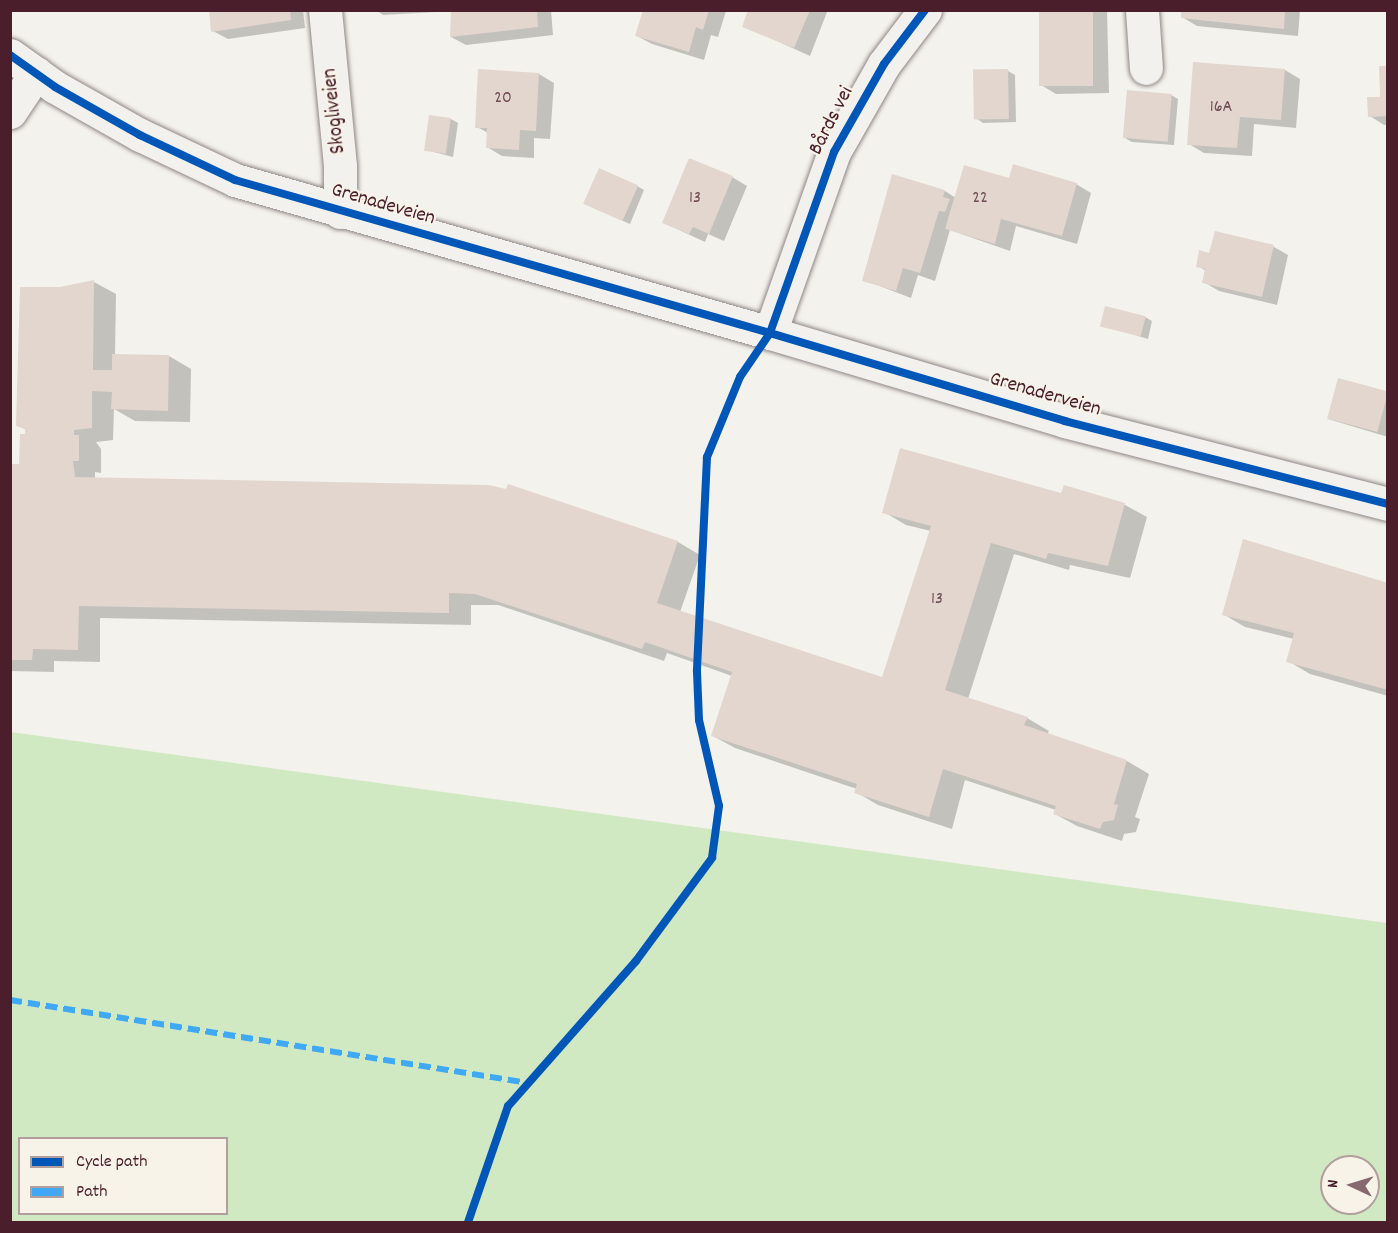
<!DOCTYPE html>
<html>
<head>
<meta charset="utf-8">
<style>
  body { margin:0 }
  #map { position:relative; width:1398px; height:1233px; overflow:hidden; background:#f4f2ec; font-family:Dekko,sans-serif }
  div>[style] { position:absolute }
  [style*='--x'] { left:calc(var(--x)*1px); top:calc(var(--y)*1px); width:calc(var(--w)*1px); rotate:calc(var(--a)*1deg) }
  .green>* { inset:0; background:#d1e9c3 }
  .shadow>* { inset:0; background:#0003 }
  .building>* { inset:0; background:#e2d6cf; transform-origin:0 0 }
  .roads { filter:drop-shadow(0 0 2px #8f8685) drop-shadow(0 0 2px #8f8685) }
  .minor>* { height:33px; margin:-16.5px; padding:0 16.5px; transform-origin:16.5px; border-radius:16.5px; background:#f2f1ed }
  .quiet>* { height:6px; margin-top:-3px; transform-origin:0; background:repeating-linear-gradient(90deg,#3fa9f5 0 12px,transparent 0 18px) }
  .cycleway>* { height:8px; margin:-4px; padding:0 4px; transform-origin:4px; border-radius:4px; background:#0057b8 }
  span { translate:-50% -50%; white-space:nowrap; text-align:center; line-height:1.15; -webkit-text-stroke:4.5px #f7f3e8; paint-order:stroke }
  .number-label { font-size:18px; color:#704d54 }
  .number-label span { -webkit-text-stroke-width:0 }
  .street-label { font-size:21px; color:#4a1f2b }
  .frame { position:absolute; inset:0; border:12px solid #4a1f2b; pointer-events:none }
  .legend { position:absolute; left:18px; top:1137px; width:210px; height:78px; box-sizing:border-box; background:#f7f3e8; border:2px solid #b29e9c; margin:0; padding:8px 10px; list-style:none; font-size:18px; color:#4a1f2b }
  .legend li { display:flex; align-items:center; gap:12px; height:30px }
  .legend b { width:30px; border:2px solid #b29e9c }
  .north { position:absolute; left:1320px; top:1155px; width:60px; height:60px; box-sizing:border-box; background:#f7f3e8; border:2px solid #b29e9c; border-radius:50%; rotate:274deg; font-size:16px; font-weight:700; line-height:24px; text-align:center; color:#4a1f2b }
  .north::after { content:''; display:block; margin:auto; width:21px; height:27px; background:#86696f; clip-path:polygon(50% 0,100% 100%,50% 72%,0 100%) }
</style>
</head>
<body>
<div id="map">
  <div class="green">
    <div style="clip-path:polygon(evenodd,11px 732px,1387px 923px,1387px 1222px,11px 1222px,11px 732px,20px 1138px,226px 1138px,226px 1214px,20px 1214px,20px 1138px,11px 732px,1332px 1167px,1368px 1167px,1368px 1203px,1332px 1203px,1332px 1167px)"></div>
  </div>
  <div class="shadow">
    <div style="clip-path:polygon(211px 10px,303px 10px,305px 28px,228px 39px,213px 31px)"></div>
    <div style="clip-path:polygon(376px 10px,436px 10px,436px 12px,383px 15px)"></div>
    <div style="clip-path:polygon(451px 10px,551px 10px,553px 35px,466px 45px,451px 37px)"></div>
    <div style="clip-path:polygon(645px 10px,726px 11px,718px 37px,711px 35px,704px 60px,652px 44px,637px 36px)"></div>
    <div style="clip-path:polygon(751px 10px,824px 10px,827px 12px,810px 56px,744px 26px)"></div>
    <div style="clip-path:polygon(1040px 10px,1107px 10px,1109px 93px,1056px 94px,1041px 85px)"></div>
    <div style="clip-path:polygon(1183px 10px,1300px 10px,1298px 36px,1197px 26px,1182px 17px)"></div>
    <div style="clip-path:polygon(1388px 67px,1388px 125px,1384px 125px,1370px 116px,1382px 98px)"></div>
    <div style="clip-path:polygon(1285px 70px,1300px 79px,1296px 128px,1254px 124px,1252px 156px,1204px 153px,1189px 144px)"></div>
    <div style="clip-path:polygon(1008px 71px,1015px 75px,1016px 122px,983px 123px,976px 118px,975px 72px)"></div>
    <div style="clip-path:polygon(539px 74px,554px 83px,550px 139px,534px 138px,534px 158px,502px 156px,487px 147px,488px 133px,477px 127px)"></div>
    <div style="clip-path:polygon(1171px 95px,1178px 99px,1174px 145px,1132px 142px,1125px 138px)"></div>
    <div style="clip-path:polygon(451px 119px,458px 123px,453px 157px,426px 150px)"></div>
    <div style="clip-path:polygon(732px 177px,747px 186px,724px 241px,708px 234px,705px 242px,664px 223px)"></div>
    <div style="clip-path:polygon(1010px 180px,1076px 184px,1091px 193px,1077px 244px,1016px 226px,1010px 251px,950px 230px,935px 281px,918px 275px,911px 298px,864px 280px,945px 191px,956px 198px)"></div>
    <div style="clip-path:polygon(637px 186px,644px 190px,630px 224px,585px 204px)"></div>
    <div style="clip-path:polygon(1274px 247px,1288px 255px,1277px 305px,1219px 291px,1204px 282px,1206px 271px,1198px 266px,1210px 255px)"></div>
    <div style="clip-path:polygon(94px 282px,116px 294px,115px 355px,169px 356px,191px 369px,190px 422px,135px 421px,114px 409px,113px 440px,96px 442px,101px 449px,101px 473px,95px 472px,95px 479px,507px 491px,509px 486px,678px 542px,700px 555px,680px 612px,883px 679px,931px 531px,906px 525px,884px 512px,1062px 495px,1065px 487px,1125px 505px,1147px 517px,1130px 578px,1070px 565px,1069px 570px,1014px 554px,968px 699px,1027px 718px,1049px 731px,1047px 734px,1127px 761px,1149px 774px,1135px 817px,1140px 819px,1136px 832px,1124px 834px,1122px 841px,1077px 826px,1055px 814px,1056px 810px,965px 780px,952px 829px,878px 805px,856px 792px,857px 789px,735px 748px,713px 736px,732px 676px,667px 653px,664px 661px,498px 605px,471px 605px,471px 625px,100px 618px,100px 662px,54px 661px,54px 672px,10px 671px,10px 465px,21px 465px,26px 430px,18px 425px,60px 289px)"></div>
    <div style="clip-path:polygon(1145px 317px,1152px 321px,1148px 339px,1102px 325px)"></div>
    <div style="clip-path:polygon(1388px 393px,1388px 437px,1328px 419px)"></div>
    <div style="clip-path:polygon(1388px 584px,1388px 696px,1310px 674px,1288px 661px,1294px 639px,1245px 627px,1223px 614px)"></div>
  </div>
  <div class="building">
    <div style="clip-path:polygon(209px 10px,290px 10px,291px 20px,211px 32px)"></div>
    <div style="clip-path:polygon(451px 10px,537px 10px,538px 27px,450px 37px)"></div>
    <div style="clip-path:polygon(643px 10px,709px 10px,703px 30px,696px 27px,689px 52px,635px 36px)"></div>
    <div style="clip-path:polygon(748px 10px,810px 10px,794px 48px,742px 27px)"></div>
    <div style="left:1039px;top:10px;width:54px;height:76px"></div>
    <div style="clip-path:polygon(1181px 10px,1285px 10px,1284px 29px,1181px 18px)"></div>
    <div style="clip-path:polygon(1193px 62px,1285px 69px,1281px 120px,1240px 117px,1237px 148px,1187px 145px)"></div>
    <div style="clip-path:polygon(1379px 66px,1388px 66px,1388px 116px,1368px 117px,1367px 97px,1380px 97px)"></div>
    <div style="clip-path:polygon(478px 69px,539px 73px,536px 131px,520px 130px,519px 150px,486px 148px,487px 128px,475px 128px)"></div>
    <div style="left:1008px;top:69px;width:50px;height:35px;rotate:89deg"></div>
    <div style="left:1127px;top:90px;width:45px;height:48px;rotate:5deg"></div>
    <div style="left:429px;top:115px;width:22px;height:36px;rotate:8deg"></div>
    <div style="clip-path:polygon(689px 158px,733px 176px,709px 234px,693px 227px,689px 234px,662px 223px)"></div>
    <div style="clip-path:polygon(1013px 164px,1077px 183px,1062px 236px,1001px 219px,995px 244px,945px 229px,964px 165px,1009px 178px)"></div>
    <div style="left:599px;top:168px;width:43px;height:39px;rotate:24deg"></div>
    <div style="clip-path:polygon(892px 174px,945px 190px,943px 197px,950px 199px,945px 212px,939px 211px,920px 273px,903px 268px,896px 291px,862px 281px)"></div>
    <div style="clip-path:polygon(1215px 231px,1274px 245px,1262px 297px,1202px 283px,1205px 269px,1196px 267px,1199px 250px,1209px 253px)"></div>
    <div style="clip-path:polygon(94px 280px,93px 370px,112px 370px,112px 354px,169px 355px,168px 411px,111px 409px,112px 392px,92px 391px,92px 428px,74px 430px,74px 435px,79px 435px,79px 461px,73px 461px,75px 477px,489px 485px,506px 489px,508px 484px,678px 541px,657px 603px,882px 677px,931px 526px,882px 513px,900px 448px,1061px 493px,1064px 485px,1125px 503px,1108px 566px,1048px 553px,1046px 559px,991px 543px,945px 690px,1028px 717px,1024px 725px,1127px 760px,1114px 804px,1118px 805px,1114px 820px,1103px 822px,1100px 829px,1053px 814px,1056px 806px,943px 769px,929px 817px,854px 793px,857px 784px,711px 736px,732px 672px,645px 642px,642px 649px,475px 594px,449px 593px,449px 613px,79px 606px,78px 650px,33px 649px,32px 660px,10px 660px,10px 464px,19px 464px,20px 434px,25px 434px,25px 429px,16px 426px,20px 287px,60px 287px)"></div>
    <div style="left:1105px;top:306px;width:42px;height:21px;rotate:14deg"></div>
    <div style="left:1338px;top:378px;width:52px;height:42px;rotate:15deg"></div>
    <div style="clip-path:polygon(1243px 539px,1388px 583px,1388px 690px,1286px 662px,1294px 633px,1222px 615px)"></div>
  </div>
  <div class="roads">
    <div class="minor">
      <div style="--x:325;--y:10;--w:157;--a:84.5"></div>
      <div style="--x:340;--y:166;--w:46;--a:90"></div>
      <div style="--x:925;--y:10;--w:68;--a:127.2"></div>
      <div style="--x:884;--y:64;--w:101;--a:119.6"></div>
      <div style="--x:834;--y:152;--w:192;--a:109.5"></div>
      <div style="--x:770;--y:333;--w:308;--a:16.6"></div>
      <div style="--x:1065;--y:421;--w:333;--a:14.4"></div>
      <div style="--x:1142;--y:10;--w:58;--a:86.1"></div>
      <div style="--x:10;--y:55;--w:55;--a:35.4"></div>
      <div style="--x:55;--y:87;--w:98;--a:29.5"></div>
      <div style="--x:140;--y:135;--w:105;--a:25.3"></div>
      <div style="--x:235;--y:180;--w:556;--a:15.96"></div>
      <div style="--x:10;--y:112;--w:47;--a:-56.3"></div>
    </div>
  </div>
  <div class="quiet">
    <div style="--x:10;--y:1000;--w:526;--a:9.09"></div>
  </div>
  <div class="cycleway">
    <div style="--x:925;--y:10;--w:68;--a:127.2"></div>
    <div style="--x:884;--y:64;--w:101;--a:119.6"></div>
    <div style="--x:834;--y:152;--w:192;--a:109.5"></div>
    <div style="--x:770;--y:333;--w:308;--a:16.6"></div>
    <div style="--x:1065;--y:421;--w:333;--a:14.4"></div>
    <div style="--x:10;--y:55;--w:55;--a:35.4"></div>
    <div style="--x:55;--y:87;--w:98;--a:29.5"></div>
    <div style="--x:140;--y:135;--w:105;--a:25.3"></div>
    <div style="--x:235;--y:180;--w:556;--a:15.96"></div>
    <div style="--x:770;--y:333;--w:53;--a:124.3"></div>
    <div style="--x:740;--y:377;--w:87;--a:112.4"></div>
    <div style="--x:707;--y:457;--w:215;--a:92.7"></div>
    <div style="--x:697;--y:672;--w:48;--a:87.6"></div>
    <div style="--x:699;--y:720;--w:88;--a:76.9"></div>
    <div style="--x:719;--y:806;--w:52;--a:97.7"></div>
    <div style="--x:712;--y:858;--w:128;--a:126.4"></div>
    <div style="--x:636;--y:961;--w:193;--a:131.4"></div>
    <div style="--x:508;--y:1106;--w:123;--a:109"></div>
  </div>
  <div class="number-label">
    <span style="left:503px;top:99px">20</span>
    <span style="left:1221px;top:108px">16A</span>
    <span style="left:695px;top:199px">13</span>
    <span style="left:980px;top:199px">22</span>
    <span style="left:937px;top:600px">13</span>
  </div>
  <div class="street-label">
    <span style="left:335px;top:111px;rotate:-96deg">Skogliveien</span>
    <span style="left:832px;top:121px;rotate:-63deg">Bårds vei</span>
    <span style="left:383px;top:205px;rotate:16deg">Grenadeveien</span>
    <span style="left:1045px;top:395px;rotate:16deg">Grenaderveien</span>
  </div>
  <div class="frame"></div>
  <ul class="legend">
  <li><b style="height:8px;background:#0057b8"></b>Cycle path</li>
  <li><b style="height:8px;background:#3fa9f5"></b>Path</li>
  </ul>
  <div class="north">N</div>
</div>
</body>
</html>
